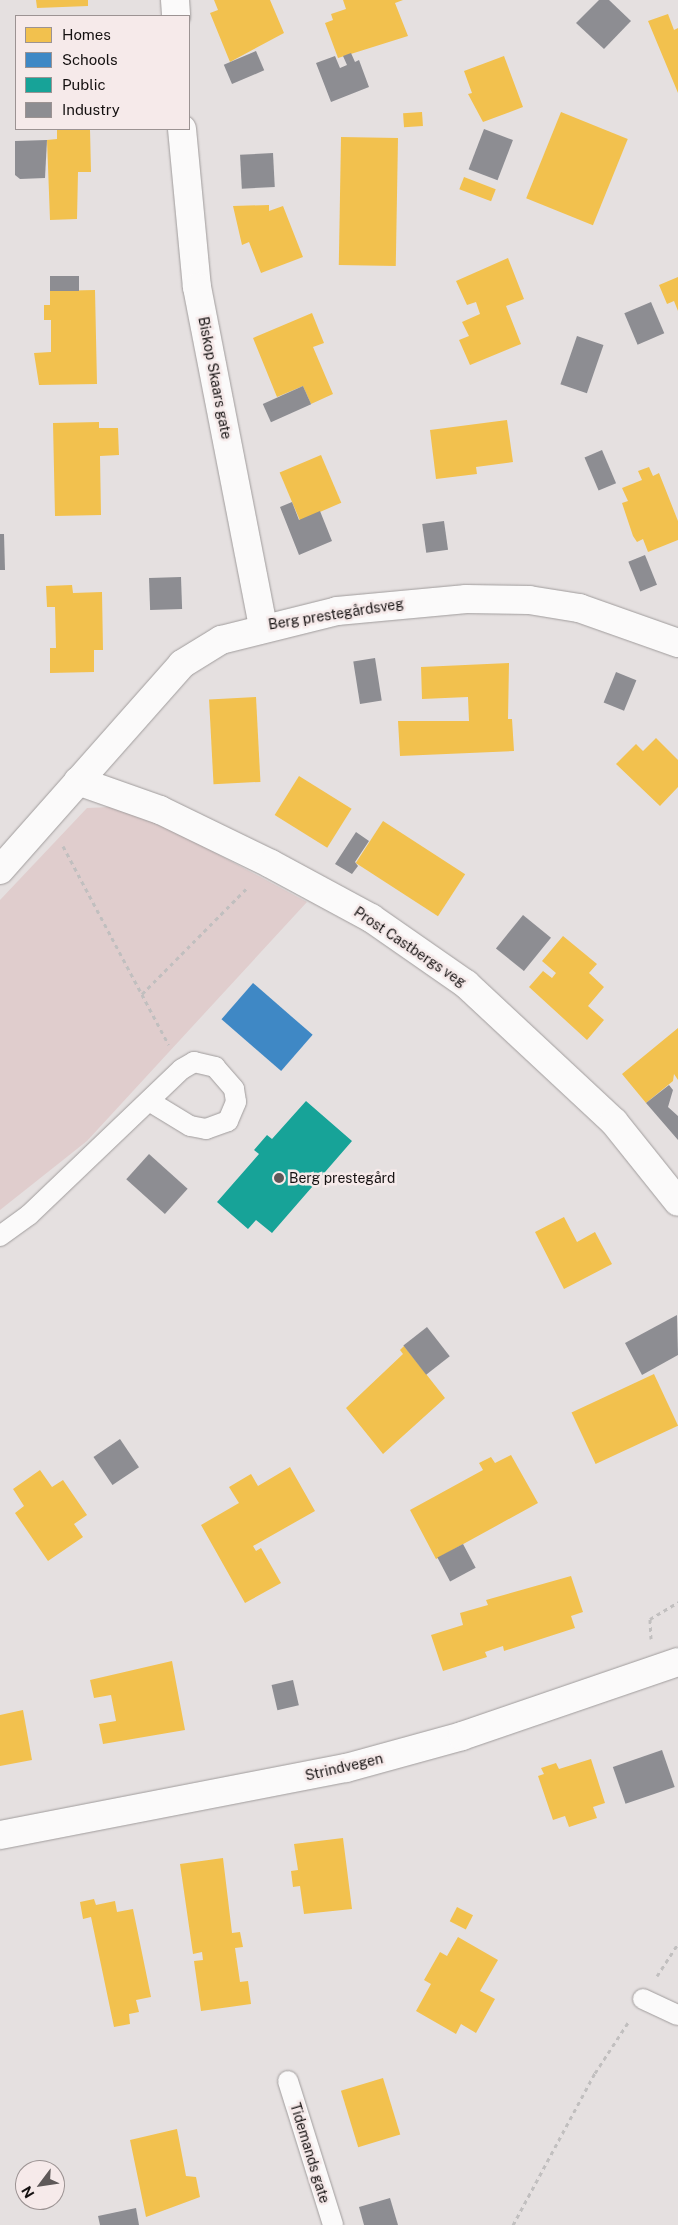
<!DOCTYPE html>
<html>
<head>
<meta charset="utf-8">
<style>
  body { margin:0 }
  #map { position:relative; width:678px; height:2225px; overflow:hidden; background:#e5e0e0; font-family:"Public Sans",sans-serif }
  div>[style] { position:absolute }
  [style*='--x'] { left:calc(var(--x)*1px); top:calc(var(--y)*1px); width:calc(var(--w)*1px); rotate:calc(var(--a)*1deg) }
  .green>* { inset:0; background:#e0cdcd }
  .homes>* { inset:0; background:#f2c14e; transform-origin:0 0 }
  .schools>* { inset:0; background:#3f88c5; transform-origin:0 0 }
  .public>* { inset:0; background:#17a398 }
  .industry>* { inset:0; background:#8d8d92; transform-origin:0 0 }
  .path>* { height:3px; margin-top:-1.5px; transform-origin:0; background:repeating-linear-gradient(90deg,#c1bfbf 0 4px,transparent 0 8px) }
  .roads { filter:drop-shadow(0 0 1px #a09c9c) drop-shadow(0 0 1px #a09c9c) }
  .service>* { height:20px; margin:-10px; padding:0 10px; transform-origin:10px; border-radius:10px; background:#fbfafa }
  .minor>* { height:28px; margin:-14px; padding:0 14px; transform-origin:14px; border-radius:14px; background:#fbfafa }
  .tertiary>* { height:28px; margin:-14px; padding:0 14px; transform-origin:14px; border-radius:14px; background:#fbfafa }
  .dots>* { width:14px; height:14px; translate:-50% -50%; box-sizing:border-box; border:2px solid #f6eaea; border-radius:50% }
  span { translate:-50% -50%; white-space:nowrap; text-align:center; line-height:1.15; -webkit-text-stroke:5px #f6eaea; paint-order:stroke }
  .street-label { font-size:14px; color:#151111 }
  .poi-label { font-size:14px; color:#151111 }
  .left { translate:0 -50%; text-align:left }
  .legend { position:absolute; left:15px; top:15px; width:175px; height:115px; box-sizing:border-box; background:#f6eaea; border:1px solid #9c9393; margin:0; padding:6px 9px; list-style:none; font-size:15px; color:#151111 }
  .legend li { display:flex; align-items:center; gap:10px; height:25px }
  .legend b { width:25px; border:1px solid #9c9393 }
  .north { position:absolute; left:15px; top:2160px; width:50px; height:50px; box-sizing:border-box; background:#f6eaea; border:1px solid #9c9393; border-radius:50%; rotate:239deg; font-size:14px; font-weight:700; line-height:20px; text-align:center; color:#151111 }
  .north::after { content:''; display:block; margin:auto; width:18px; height:22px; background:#5e5959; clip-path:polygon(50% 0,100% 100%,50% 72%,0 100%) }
</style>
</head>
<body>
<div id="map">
  <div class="green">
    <div style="clip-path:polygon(110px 807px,152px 819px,307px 902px,87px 1141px,0 1210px,0 900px,87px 808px)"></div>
  </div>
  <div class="homes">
    <div style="clip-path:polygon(36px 0,88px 0,88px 6px,37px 8px)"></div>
    <div style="clip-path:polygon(214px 0,270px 0,284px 33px,230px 62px,210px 13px,218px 10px)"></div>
    <div style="clip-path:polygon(343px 0,403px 0,395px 3px,408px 36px,338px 58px,325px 23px,333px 20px,331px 14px,346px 9px)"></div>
    <div style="clip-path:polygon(668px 14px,674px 30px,678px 28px,678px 93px,648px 21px)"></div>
    <div style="clip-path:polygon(504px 56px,523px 107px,483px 122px,468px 94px,472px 93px,464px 71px)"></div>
    <div style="left:422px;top:112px;width:14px;height:19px;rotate:86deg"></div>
    <div style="left:561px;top:112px;width:72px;height:93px;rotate:22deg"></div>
    <div style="clip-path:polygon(57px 129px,90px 129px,91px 172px,78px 172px,77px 219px,50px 220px,47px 140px,57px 139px)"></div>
    <div style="left:398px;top:138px;width:128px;height:57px;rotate:91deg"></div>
    <div style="left:464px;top:177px;width:34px;height:13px;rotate:21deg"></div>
    <div style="clip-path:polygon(269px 205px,269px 211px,283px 206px,303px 257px,261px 273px,249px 242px,242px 245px,233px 206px)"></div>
    <div style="clip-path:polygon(508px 258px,524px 299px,506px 306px,521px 344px,470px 365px,459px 340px,469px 336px,462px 322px,480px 314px,476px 302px,467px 305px,456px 281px)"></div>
    <div style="clip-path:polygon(678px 277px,678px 311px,674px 301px,667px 304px,659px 285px)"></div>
    <div style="clip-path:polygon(95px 290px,97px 384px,39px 385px,34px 353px,51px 352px,51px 320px,44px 320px,44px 305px,50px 305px,50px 291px)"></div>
    <div style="clip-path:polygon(312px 313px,324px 343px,313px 347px,333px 394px,311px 404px,303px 386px,277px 397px,253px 338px)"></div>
    <div style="clip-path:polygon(507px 420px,513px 462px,476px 467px,477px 474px,436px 479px,430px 430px)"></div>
    <div style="clip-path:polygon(99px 422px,99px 428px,118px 428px,119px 455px,100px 456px,101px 515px,55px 516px,53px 423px)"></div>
    <div style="left:321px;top:455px;width:52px;height:45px;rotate:67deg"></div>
    <div style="clip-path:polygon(649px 467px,653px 476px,659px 473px,678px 521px,678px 540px,648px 552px,643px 539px,637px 542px,633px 536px,622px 503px,628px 501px,622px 488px,642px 480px,638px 471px)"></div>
    <div style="clip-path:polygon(72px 585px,73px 593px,102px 592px,103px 650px,94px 650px,94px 672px,50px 673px,50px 648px,56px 648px,55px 607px,47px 607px,46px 586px)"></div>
    <div style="clip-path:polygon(509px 663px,508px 719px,512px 719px,514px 751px,400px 756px,398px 721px,469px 721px,468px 697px,422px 699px,421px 667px)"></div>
    <div style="left:256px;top:697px;width:85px;height:47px;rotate:87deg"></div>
    <div style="clip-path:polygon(656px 738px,678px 760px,678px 787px,660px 806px,616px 764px,636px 744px,643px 751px)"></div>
    <div style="left:299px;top:776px;width:62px;height:46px;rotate:32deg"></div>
    <div style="left:383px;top:821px;width:98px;height:50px;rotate:33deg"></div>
    <div style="clip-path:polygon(563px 936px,597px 964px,589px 973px,604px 987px,588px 1006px,604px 1020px,587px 1040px,529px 987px,543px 971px,552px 978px,556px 973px,542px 961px)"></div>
    <div style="clip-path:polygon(678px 1028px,678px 1080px,674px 1074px,673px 1081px,646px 1103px,622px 1074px)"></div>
    <div style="clip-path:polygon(564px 1217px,577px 1242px,595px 1232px,612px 1264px,564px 1289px,535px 1232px)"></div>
    <div style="clip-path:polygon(404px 1346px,445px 1398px,383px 1454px,346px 1408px,403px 1354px,400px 1350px)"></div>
    <div style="left:654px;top:1374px;width:57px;height:91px;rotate:65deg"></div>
    <div style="clip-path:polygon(511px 1455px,538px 1503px,436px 1559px,410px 1510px,483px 1470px,479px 1463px,491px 1457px,495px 1463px)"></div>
    <div style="clip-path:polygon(290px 1467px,315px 1511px,253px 1546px,256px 1551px,261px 1548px,281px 1583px,245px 1603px,201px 1525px,239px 1503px,229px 1487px,251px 1474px,258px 1486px)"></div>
    <div style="clip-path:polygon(40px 1470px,52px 1487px,63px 1480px,87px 1515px,74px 1524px,83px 1537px,48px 1561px,15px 1513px,24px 1506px,13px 1489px)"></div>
    <div style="clip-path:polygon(571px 1576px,583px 1612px,571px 1616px,575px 1628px,504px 1651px,503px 1646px,485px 1652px,487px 1657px,443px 1671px,431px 1635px,463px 1625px,460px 1613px,488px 1605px,486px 1600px)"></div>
    <div style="clip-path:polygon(172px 1661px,185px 1730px,103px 1744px,99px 1724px,116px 1721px,111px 1695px,94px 1698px,90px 1680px)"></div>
    <div style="clip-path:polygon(23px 1710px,32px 1760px,0 1766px,0 1715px)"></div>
    <div style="clip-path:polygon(591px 1759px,605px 1803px,593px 1807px,597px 1818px,569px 1827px,565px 1816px,553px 1820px,538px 1776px,544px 1774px,541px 1768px,556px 1763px,559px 1769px)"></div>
    <div style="clip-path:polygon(343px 1838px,352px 1909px,304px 1914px,300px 1886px,293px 1887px,291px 1871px,298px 1870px,294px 1844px)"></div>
    <div style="clip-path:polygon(223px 1858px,232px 1933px,240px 1932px,243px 1947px,235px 1948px,240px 1982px,248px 1981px,251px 2004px,201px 2011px,194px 1961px,203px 1960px,202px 1952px,193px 1954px,180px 1864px)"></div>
    <div style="clip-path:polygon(94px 1899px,96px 1905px,115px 1901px,117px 1912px,133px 1909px,151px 1997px,136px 2000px,139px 2012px,129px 2014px,130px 2024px,114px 2027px,91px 1917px,83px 1919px,80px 1902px)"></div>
    <div style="left:457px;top:1907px;width:18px;height:16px;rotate:27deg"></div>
    <div style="clip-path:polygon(458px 1937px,498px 1960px,480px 1991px,495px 1999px,476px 2033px,461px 2024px,456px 2034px,416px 2011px,431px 1984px,424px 1980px,440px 1952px,447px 1956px)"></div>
    <div style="left:383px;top:2078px;width:59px;height:44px;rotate:73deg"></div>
    <div style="clip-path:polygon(177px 2129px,186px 2176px,196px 2177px,200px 2197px,146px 2217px,130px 2140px)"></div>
  </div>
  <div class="schools">
    <div style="left:253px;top:983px;width:79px;height:48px;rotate:41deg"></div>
  </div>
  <div class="public">
    <div style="clip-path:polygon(306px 1101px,352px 1141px,272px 1233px,256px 1220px,248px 1229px,217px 1202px,259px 1154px,254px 1150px,267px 1135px,272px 1139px)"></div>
  </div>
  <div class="industry">
    <div style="clip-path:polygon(599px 0,609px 0,631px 21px,604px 49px,576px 23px)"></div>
    <div style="left:256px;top:51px;width:21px;height:35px;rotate:67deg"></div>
    <div style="clip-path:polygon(351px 53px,355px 62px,359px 60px,369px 87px,331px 102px,316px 63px,335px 56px,340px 68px,347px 65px,343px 56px)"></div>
    <div style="left:484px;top:129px;width:31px;height:43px;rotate:21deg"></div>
    <div style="clip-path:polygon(47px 140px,45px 178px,20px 179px,15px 175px,15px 141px)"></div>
    <div style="left:273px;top:153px;width:34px;height:33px;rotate:87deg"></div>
    <div style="left:79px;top:276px;width:15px;height:29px;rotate:90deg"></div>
    <div style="left:651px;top:302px;width:34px;height:29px;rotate:67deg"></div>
    <div style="left:577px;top:336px;width:28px;height:51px;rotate:19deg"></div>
    <div style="left:303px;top:386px;width:20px;height:44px;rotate:66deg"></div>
    <div style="left:602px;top:450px;width:36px;height:19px;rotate:67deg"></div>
    <div style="clip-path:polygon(292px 502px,299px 520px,320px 511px,332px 541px,299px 555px,280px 507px)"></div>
    <div style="left:444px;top:521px;width:29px;height:22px;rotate:82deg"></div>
    <div style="clip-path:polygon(0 534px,4px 534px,5px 570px,0 570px)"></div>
    <div style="left:645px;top:555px;width:32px;height:18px;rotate:68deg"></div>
    <div style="left:181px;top:577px;width:32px;height:32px;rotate:88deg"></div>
    <div style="left:375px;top:658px;width:43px;height:22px;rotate:81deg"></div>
    <div style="left:616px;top:672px;width:22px;height:33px;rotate:22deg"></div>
    <div style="clip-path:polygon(356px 832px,369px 841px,355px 862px,358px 866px,352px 874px,335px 864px)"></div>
    <div style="left:523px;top:915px;width:36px;height:43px;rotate:39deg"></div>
    <div style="clip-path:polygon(669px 1085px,673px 1090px,668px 1107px,678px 1116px,678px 1140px,646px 1103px)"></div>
    <div style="left:149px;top:1154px;width:52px;height:34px;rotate:42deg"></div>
    <div style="clip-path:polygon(677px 1315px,678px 1355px,642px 1375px,625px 1343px)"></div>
    <div style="left:427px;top:1327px;width:37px;height:30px;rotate:52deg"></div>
    <div style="left:120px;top:1439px;width:34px;height:32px;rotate:56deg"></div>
    <div style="left:463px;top:1544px;width:27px;height:29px;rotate:62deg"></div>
    <div style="left:293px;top:1680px;width:26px;height:22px;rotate:77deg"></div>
    <div style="left:662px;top:1750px;width:39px;height:52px;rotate:71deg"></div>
    <div style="clip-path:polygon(390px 2198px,398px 2225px,364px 2225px,359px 2207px)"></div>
    <div style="clip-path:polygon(136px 2208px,139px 2225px,100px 2225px,98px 2216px)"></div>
  </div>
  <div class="path">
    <div style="--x:63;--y:846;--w:225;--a:62"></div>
    <div style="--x:142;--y:994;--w:149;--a:-45.3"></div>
    <div style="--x:651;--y:1639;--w:20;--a:-93"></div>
    <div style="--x:650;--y:1619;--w:33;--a:-31"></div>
    <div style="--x:657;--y:1976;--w:38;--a:-57"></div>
    <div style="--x:513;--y:2225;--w:173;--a:-61.7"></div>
    <div style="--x:595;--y:2073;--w:62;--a:-56.8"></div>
  </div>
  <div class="roads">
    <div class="service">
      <div style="--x:0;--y:1236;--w:36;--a:-36"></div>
      <div style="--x:29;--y:1215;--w:211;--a:-43.7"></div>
      <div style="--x:182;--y:1069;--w:14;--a:-30"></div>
      <div style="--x:194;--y:1062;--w:22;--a:13"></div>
      <div style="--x:215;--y:1067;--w:29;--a:49"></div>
      <div style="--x:234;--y:1089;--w:13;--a:81"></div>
      <div style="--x:236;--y:1102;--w:21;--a:113"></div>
      <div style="--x:228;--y:1121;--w:23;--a:160"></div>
      <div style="--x:206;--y:1129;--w:16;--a:-169"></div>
      <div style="--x:190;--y:1126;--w:48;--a:-148.6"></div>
      <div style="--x:643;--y:1999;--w:38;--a:25"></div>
      <div style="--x:288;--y:2081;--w:151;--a:72.6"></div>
    </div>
    <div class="minor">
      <div style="--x:175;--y:0;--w:16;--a:86"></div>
      <div style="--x:182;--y:129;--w:159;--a:84.6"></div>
      <div style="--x:197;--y:287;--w:345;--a:79"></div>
      <div style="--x:78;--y:781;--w:87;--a:19.5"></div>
      <div style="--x:160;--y:810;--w:123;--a:25.9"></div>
      <div style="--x:271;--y:864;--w:114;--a:28.4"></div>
      <div style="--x:371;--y:918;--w:116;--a:34.8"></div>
      <div style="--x:466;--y:984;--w:202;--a:43"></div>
      <div style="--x:614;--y:1122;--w:102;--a:51.3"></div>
      <div style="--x:0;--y:870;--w:275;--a:-48.5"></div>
      <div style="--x:182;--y:664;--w:46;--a:-31.6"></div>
      <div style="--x:221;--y:640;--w:120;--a:-14"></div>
      <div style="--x:337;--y:611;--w:130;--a:-5.3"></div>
      <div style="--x:466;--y:599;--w:63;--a:0.9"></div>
      <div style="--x:529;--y:600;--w:51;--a:9.1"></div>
      <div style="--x:579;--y:608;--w:105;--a:19.5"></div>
    </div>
    <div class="tertiary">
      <div style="--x:0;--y:1835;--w:352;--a:-11"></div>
      <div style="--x:346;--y:1768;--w:120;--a:-15.4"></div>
      <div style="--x:462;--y:1736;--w:228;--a:-18.9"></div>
    </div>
  </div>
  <div class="dots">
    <div style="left:279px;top:1178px;background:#5e5959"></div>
  </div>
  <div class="street-label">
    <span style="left:215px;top:378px;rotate:79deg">Biskop Skaars gate</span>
    <span style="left:336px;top:614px;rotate:-9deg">Berg prestegårdsveg</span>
    <span style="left:410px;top:947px;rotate:34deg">Prost Castbergs veg</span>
    <span style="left:344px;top:1767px;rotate:-13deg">Strindvegen</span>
    <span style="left:310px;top:2153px;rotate:73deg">Tidemands gate</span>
  </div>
  <div class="poi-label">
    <span class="left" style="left:289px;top:1178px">Berg prestegård</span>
  </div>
  <ul class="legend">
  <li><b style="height:14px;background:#f2c14e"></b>Homes</li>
  <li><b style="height:14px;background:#3f88c5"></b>Schools</li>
  <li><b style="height:14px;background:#17a398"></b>Public</li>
  <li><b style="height:14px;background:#8d8d92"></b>Industry</li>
  </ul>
  <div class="north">N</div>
</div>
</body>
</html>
